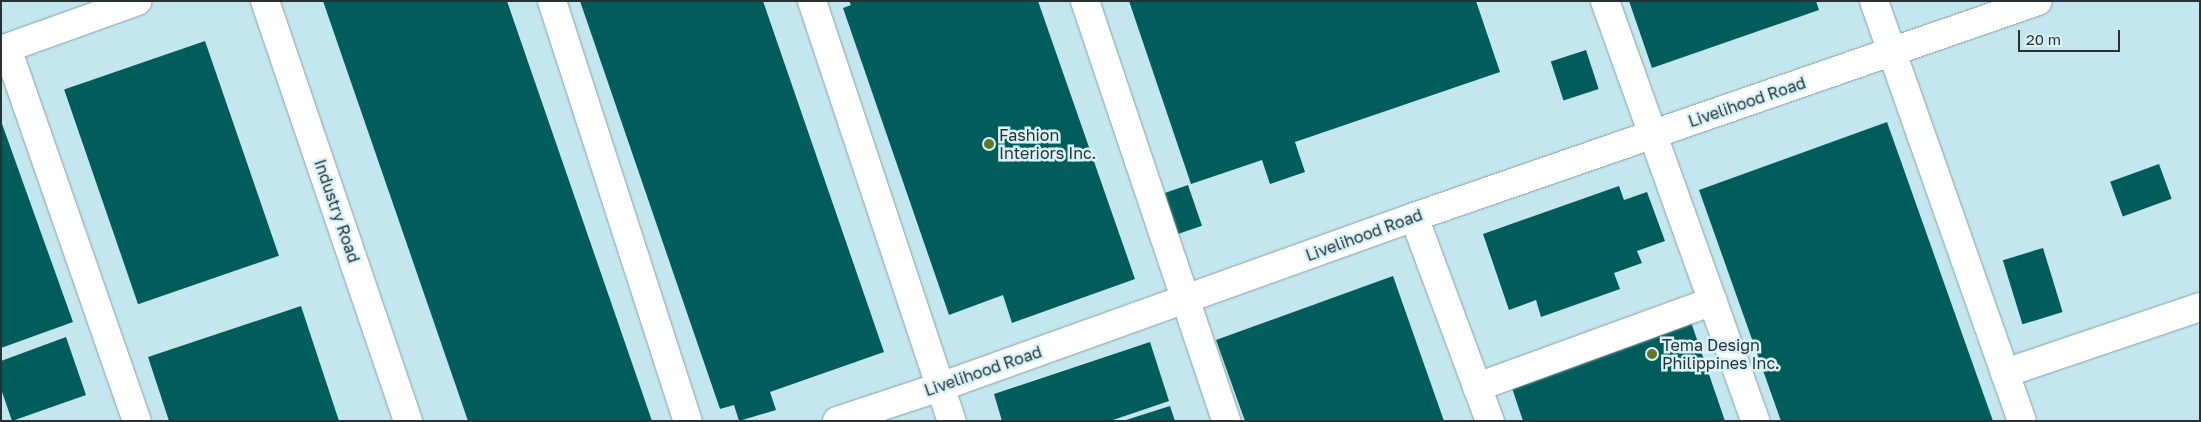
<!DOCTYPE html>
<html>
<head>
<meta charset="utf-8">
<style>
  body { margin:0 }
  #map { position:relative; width:2201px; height:422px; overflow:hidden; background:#d9f3f9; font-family:"Golos Text",sans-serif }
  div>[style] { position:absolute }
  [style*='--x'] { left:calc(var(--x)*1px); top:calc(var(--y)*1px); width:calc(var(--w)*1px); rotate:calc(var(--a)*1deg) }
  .built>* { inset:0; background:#c4e7ef }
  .building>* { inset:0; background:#015d5c; transform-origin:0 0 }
  .roads { filter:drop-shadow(0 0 1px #89a1a7) drop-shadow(0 0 1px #89a1a7) }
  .minor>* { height:28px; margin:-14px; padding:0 14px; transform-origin:14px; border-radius:14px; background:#fff }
  .dots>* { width:14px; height:14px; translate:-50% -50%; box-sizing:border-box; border:2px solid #d9f3f9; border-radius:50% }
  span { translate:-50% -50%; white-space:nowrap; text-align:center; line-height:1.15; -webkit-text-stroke:5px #d9f3f9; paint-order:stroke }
  .street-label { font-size:16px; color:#283234 }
  .poi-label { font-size:16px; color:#283234 }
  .left { translate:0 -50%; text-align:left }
  .frame { position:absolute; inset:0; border:2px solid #283234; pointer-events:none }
  .scale { position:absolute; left:2018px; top:30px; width:102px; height:22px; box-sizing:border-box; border:2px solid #283234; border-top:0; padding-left:6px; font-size:15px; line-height:18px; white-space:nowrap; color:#283234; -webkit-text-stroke:4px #d9f3f9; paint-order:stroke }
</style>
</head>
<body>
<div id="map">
  <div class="built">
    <div style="clip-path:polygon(7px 1px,2200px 1px,2200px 421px,1px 421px,1px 3px)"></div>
  </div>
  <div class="building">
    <div style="clip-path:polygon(323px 1px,507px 1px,652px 421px,468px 421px)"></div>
    <div style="clip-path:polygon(580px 1px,763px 1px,884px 352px,770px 392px,776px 410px,739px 421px,734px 405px,720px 409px)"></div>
    <div style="clip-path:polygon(849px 1px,1038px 1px,1135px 279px,1012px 323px,1003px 295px,949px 315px,843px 8px,851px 5px)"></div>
    <div style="clip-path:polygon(1129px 1px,1476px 1px,1500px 72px,1295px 142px,1305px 172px,1270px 184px,1262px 160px,1191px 184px)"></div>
    <div style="clip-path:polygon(1629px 1px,1816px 1px,1819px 10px,1652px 68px)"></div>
    <div style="left:205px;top:41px;width:227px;height:149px;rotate:71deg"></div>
    <div style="left:1586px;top:50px;width:41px;height:37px;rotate:72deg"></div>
    <div style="clip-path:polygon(1px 121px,73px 322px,1px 348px)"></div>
    <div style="clip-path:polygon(1887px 122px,1993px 421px,1781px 421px,1699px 190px)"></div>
    <div style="left:2159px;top:164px;width:37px;height:52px;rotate:70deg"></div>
    <div style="left:1188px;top:185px;width:43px;height:30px;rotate:71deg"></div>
    <div style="clip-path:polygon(1619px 186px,1624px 200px,1647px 192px,1665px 241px,1637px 251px,1642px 263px,1614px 273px,1620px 289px,1541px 317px,1536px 300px,1509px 310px,1483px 234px)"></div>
    <div style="left:2043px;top:248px;width:67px;height:42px;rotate:73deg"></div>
    <div style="clip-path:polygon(1393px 276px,1444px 421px,1245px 421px,1216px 340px)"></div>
    <div style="clip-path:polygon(301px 306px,339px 421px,169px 421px,148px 357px)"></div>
    <div style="clip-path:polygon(1691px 322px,1725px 421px,1523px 421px,1511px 385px)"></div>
    <div style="clip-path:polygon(66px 337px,86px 395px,12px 421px,1px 389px,1px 361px)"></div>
    <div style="clip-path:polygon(1150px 342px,1169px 401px,1110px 421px,1002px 421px,994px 394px)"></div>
    <div style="clip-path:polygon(1170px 406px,1175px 421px,1126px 421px,1126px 420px)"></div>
  </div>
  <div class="roads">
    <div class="minor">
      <div style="--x:265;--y:1;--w:444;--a:71.2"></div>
      <div style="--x:552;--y:1;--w:441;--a:72.1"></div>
      <div style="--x:812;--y:1;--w:443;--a:71.6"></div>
      <div style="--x:1085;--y:1;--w:443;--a:71.4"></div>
      <div style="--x:1605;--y:1;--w:446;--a:70.3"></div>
      <div style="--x:1874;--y:1;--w:445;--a:70.6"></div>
      <div style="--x:7;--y:48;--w:395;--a:70.8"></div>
      <div style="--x:1;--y:50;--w:145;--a:-19.7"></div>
      <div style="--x:1414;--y:217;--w:218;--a:69.6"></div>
      <div style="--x:2005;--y:373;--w:206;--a:-18.7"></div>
      <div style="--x:1477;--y:387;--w:251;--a:-20"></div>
      <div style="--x:837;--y:421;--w:108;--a:-18.3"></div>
      <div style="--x:940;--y:387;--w:504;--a:-19.73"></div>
      <div style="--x:1414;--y:217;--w:660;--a:-19.09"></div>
    </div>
  </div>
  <div class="dots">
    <div style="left:989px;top:144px;background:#657726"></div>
    <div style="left:1652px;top:354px;background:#657726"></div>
  </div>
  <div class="street-label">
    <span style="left:1747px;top:102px;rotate:-19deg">Livelihood Road</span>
    <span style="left:337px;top:211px;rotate:71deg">Industry Road</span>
    <span style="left:1364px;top:235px;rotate:-20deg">Livelihood Road</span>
    <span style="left:983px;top:371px;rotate:-19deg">Livelihood Road</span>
  </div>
  <div class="poi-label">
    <span class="left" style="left:999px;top:144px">Fashion<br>Interiors Inc.</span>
    <span class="left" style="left:1662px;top:354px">Tema Design<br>Philippines Inc.</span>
  </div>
  <div class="frame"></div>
  <div class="scale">20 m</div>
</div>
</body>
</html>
